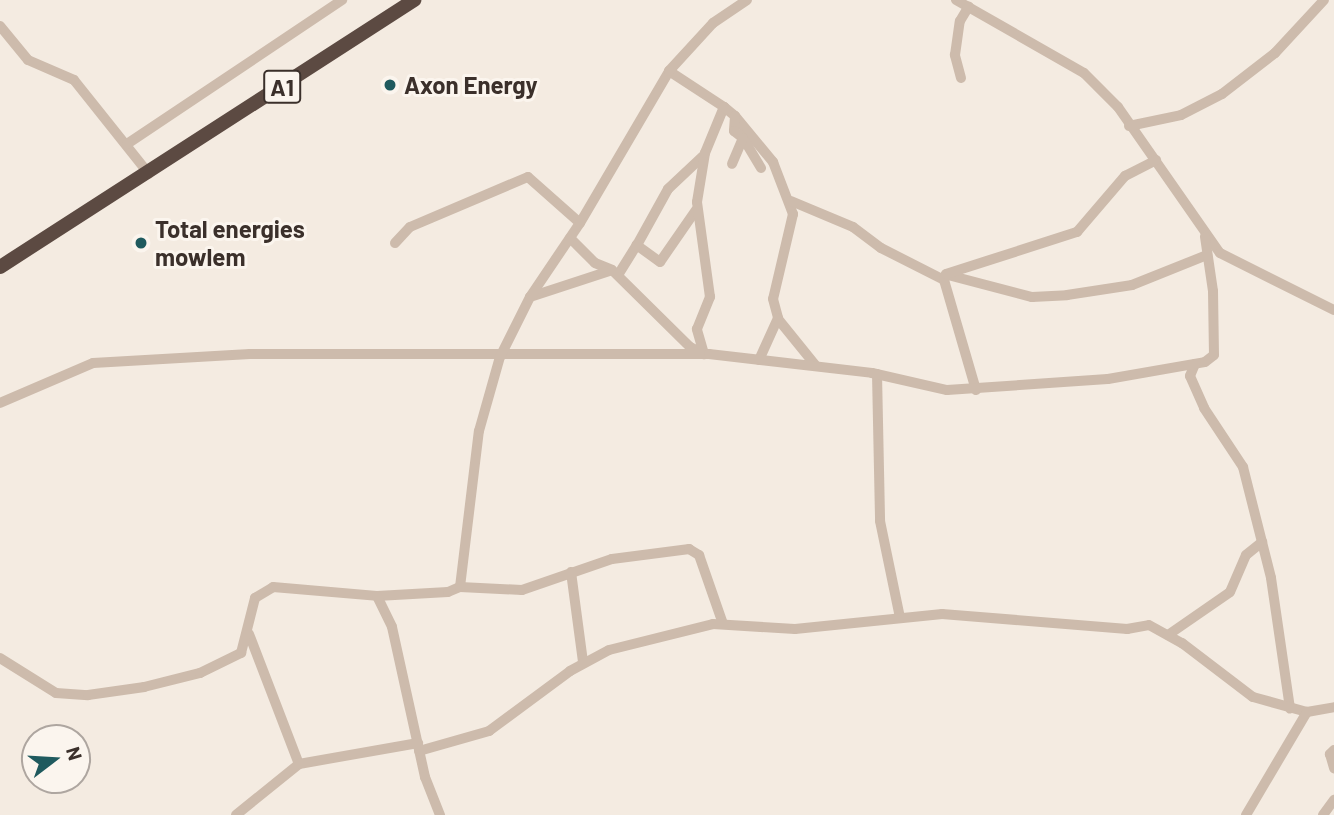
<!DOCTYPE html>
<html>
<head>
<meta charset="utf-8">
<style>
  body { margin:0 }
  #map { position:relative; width:1334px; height:815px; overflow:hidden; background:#f4ebe1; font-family:Barlow,sans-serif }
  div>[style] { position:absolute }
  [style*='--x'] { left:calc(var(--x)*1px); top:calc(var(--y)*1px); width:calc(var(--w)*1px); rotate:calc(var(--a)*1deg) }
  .minor>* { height:10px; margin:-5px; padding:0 5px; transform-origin:5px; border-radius:5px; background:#cdbbac }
  .highway>* { height:14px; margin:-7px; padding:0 7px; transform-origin:7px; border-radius:7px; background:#5c4a42 }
  .dots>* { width:19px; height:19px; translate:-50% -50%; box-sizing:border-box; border:4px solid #fbf5ee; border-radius:50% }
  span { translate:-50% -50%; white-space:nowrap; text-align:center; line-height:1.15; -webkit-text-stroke:6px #fbf5ee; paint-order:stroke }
  .shield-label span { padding:2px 5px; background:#fbf5ee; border:2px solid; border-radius:5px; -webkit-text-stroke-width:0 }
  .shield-label { font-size:23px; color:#3b302b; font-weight:700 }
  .poi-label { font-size:24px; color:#3b302b; font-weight:700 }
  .left { translate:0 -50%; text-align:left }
  .north { position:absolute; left:21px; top:724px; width:70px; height:70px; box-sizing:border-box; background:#fbf5ee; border:2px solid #aea6a0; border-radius:50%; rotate:73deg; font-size:19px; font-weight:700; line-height:28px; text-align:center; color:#3b302b }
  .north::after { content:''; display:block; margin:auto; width:24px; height:32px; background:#1f5a5e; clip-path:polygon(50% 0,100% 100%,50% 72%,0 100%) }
</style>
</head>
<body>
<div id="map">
  <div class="minor">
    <div style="--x:956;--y:0;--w:147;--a:29.7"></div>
    <div style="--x:1084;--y:73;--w:48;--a:45"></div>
    <div style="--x:1118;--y:107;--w:178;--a:55.1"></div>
    <div style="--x:1220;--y:253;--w:127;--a:26.6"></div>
    <div style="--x:0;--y:26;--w:44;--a:50.5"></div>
    <div style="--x:28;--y:60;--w:50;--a:23.5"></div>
    <div style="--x:74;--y:80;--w:120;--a:51.4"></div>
    <div style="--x:669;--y:71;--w:66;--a:33.2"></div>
    <div style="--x:961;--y:78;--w:24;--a:-105"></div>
    <div style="--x:955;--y:55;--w:34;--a:-82"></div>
    <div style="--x:960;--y:21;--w:17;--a:-59"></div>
    <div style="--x:735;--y:116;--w:60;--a:50.4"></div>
    <div style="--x:773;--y:162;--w:56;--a:69"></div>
    <div style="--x:793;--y:214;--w:87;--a:103.2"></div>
    <div style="--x:773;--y:299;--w:20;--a:75"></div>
    <div style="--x:778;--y:318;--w:46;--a:114.3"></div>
    <div style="--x:1129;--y:126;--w:53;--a:-11.9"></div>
    <div style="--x:1181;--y:115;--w:46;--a:-27.1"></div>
    <div style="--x:1222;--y:94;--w:67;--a:-37.7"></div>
    <div style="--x:1275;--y:53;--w:72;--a:-47.2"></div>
    <div style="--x:743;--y:138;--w:35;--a:59"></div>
    <div style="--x:127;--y:144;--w:259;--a:-33.8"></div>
    <div style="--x:791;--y:201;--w:67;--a:22.8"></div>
    <div style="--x:853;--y:227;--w:35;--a:37"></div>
    <div style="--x:881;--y:248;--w:71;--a:26.9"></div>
    <div style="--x:696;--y:210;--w:63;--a:124.7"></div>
    <div style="--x:660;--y:262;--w:29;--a:-144"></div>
    <div style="--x:637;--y:245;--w:64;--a:-61"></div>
    <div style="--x:668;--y:189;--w:48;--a:-43.3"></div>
    <div style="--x:570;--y:238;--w:35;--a:45"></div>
    <div style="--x:595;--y:263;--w:18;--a:22"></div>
    <div style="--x:395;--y:243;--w:22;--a:-47"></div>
    <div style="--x:410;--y:227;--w:128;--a:-23"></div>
    <div style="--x:528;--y:177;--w:69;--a:41.5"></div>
    <div style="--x:618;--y:275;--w:36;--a:-58"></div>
    <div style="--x:948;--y:275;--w:87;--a:14.7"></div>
    <div style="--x:1032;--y:297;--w:35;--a:-3"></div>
    <div style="--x:1067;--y:295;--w:66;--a:-8.7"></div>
    <div style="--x:1132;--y:285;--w:81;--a:-21.8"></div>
    <div style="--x:530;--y:297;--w:86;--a:-18.2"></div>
    <div style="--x:612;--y:270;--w:110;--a:44.6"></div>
    <div style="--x:690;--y:347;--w:16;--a:27"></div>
    <div style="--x:704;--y:354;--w:26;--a:-106"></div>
    <div style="--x:697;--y:329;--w:35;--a:-68"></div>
    <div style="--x:710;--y:297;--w:96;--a:-97.8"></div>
    <div style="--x:697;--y:202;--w:50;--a:-80.7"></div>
    <div style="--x:705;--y:153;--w:50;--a:-67.6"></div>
    <div style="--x:724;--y:107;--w:14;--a:39"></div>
    <div style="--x:735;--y:116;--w:15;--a:94"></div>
    <div style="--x:734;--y:131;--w:11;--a:38"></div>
    <div style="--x:743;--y:138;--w:28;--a:113"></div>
    <div style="--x:778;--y:319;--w:60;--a:51"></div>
    <div style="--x:1195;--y:364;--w:13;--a:113"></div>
    <div style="--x:1190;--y:376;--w:35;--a:66"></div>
    <div style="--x:1204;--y:408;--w:71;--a:56.5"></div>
    <div style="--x:1243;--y:467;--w:114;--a:75.8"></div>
    <div style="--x:1271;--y:578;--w:132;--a:81.7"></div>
    <div style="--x:877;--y:374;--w:147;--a:88.8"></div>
    <div style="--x:880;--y:521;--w:99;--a:78.3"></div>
    <div style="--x:976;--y:390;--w:115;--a:-106.2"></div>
    <div style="--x:944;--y:280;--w:6;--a:-72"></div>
    <div style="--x:946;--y:274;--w:138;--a:-17.8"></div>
    <div style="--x:1077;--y:232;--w:74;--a:-49.4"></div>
    <div style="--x:1125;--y:176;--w:35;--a:-27"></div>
    <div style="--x:0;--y:403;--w:101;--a:-23.3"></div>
    <div style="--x:93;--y:363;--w:157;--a:-3.3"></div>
    <div style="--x:250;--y:354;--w:459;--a:0"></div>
    <div style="--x:709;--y:354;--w:164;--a:6.6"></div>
    <div style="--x:872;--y:373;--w:77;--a:12.8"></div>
    <div style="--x:947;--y:390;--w:161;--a:-3.9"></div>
    <div style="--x:1108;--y:379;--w:98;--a:-9.9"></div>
    <div style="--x:1205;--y:362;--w:11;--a:-38"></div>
    <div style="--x:1214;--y:355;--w:64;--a:-90.9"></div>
    <div style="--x:1213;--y:291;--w:55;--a:-98.4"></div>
    <div style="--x:571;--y:572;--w:91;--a:82.4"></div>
    <div style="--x:460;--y:587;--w:62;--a:2.8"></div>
    <div style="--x:522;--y:590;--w:95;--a:-19"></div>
    <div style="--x:612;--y:559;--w:78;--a:-7.4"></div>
    <div style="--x:689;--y:549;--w:12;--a:31"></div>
    <div style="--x:699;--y:555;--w:73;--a:70.8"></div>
    <div style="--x:377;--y:596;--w:71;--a:-3.2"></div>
    <div style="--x:448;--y:592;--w:13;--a:-23"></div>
    <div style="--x:460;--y:587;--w:157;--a:-83.1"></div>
    <div style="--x:479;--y:431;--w:77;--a:-74.2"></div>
    <div style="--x:500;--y:357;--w:67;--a:-63.4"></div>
    <div style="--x:530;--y:297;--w:89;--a:-56"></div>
    <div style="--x:580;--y:223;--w:176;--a:-59.6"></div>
    <div style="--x:669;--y:71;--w:65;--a:-47.5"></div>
    <div style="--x:713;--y:23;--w:41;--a:-34.1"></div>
    <div style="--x:249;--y:634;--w:139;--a:69"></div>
    <div style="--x:1168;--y:635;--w:75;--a:-34.7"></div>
    <div style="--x:1230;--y:592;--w:40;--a:-66.6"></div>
    <div style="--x:1246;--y:555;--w:21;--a:-39"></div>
    <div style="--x:0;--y:658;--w:66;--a:32"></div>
    <div style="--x:56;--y:693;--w:32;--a:4"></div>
    <div style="--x:88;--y:695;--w:57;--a:-8.1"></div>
    <div style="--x:144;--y:687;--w:58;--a:-14"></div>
    <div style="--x:200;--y:673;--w:46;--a:-26"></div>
    <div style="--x:241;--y:653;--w:57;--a:-75.7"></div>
    <div style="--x:255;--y:598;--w:21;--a:-31"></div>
    <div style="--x:273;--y:587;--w:104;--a:4.9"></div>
    <div style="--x:377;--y:596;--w:34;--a:64"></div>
    <div style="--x:392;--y:627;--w:154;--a:77.6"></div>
    <div style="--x:425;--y:777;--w:41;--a:68.5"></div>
    <div style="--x:1334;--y:750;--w:6;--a:135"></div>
    <div style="--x:1330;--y:754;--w:15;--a:74"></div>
    <div style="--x:419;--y:751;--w:73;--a:-15.9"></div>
    <div style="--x:489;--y:731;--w:101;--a:-36.5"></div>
    <div style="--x:570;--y:671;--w:44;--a:-28.3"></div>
    <div style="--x:609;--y:650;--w:107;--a:-14"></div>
    <div style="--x:713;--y:624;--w:82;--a:3.5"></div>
    <div style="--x:795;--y:629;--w:148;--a:-5.8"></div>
    <div style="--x:942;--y:614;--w:186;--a:4.6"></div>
    <div style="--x:1127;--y:629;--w:22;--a:-10"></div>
    <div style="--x:1149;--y:625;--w:38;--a:29"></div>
    <div style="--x:1182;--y:643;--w:89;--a:37.3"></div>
    <div style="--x:1253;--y:697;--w:56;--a:15.5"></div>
    <div style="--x:1307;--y:712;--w:27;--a:-10"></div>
    <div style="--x:236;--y:815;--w:81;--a:-39"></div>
    <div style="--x:299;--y:764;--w:121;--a:-10"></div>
    <div style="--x:1246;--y:815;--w:120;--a:-59.4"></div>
    <div style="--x:1323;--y:815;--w:19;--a:-54"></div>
  </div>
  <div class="highway">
    <div style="--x:0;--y:267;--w:493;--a:-32.8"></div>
  </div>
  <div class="dots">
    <div style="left:390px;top:85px;background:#1f5a5e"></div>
    <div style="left:141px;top:243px;background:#1f5a5e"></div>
  </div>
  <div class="shield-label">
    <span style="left:282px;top:87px">A1</span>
  </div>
  <div class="poi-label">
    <span class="left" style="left:404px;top:85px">Axon Energy</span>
    <span class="left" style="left:155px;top:243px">Total energies<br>mowlem</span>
  </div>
  <div class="north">N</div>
</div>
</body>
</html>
